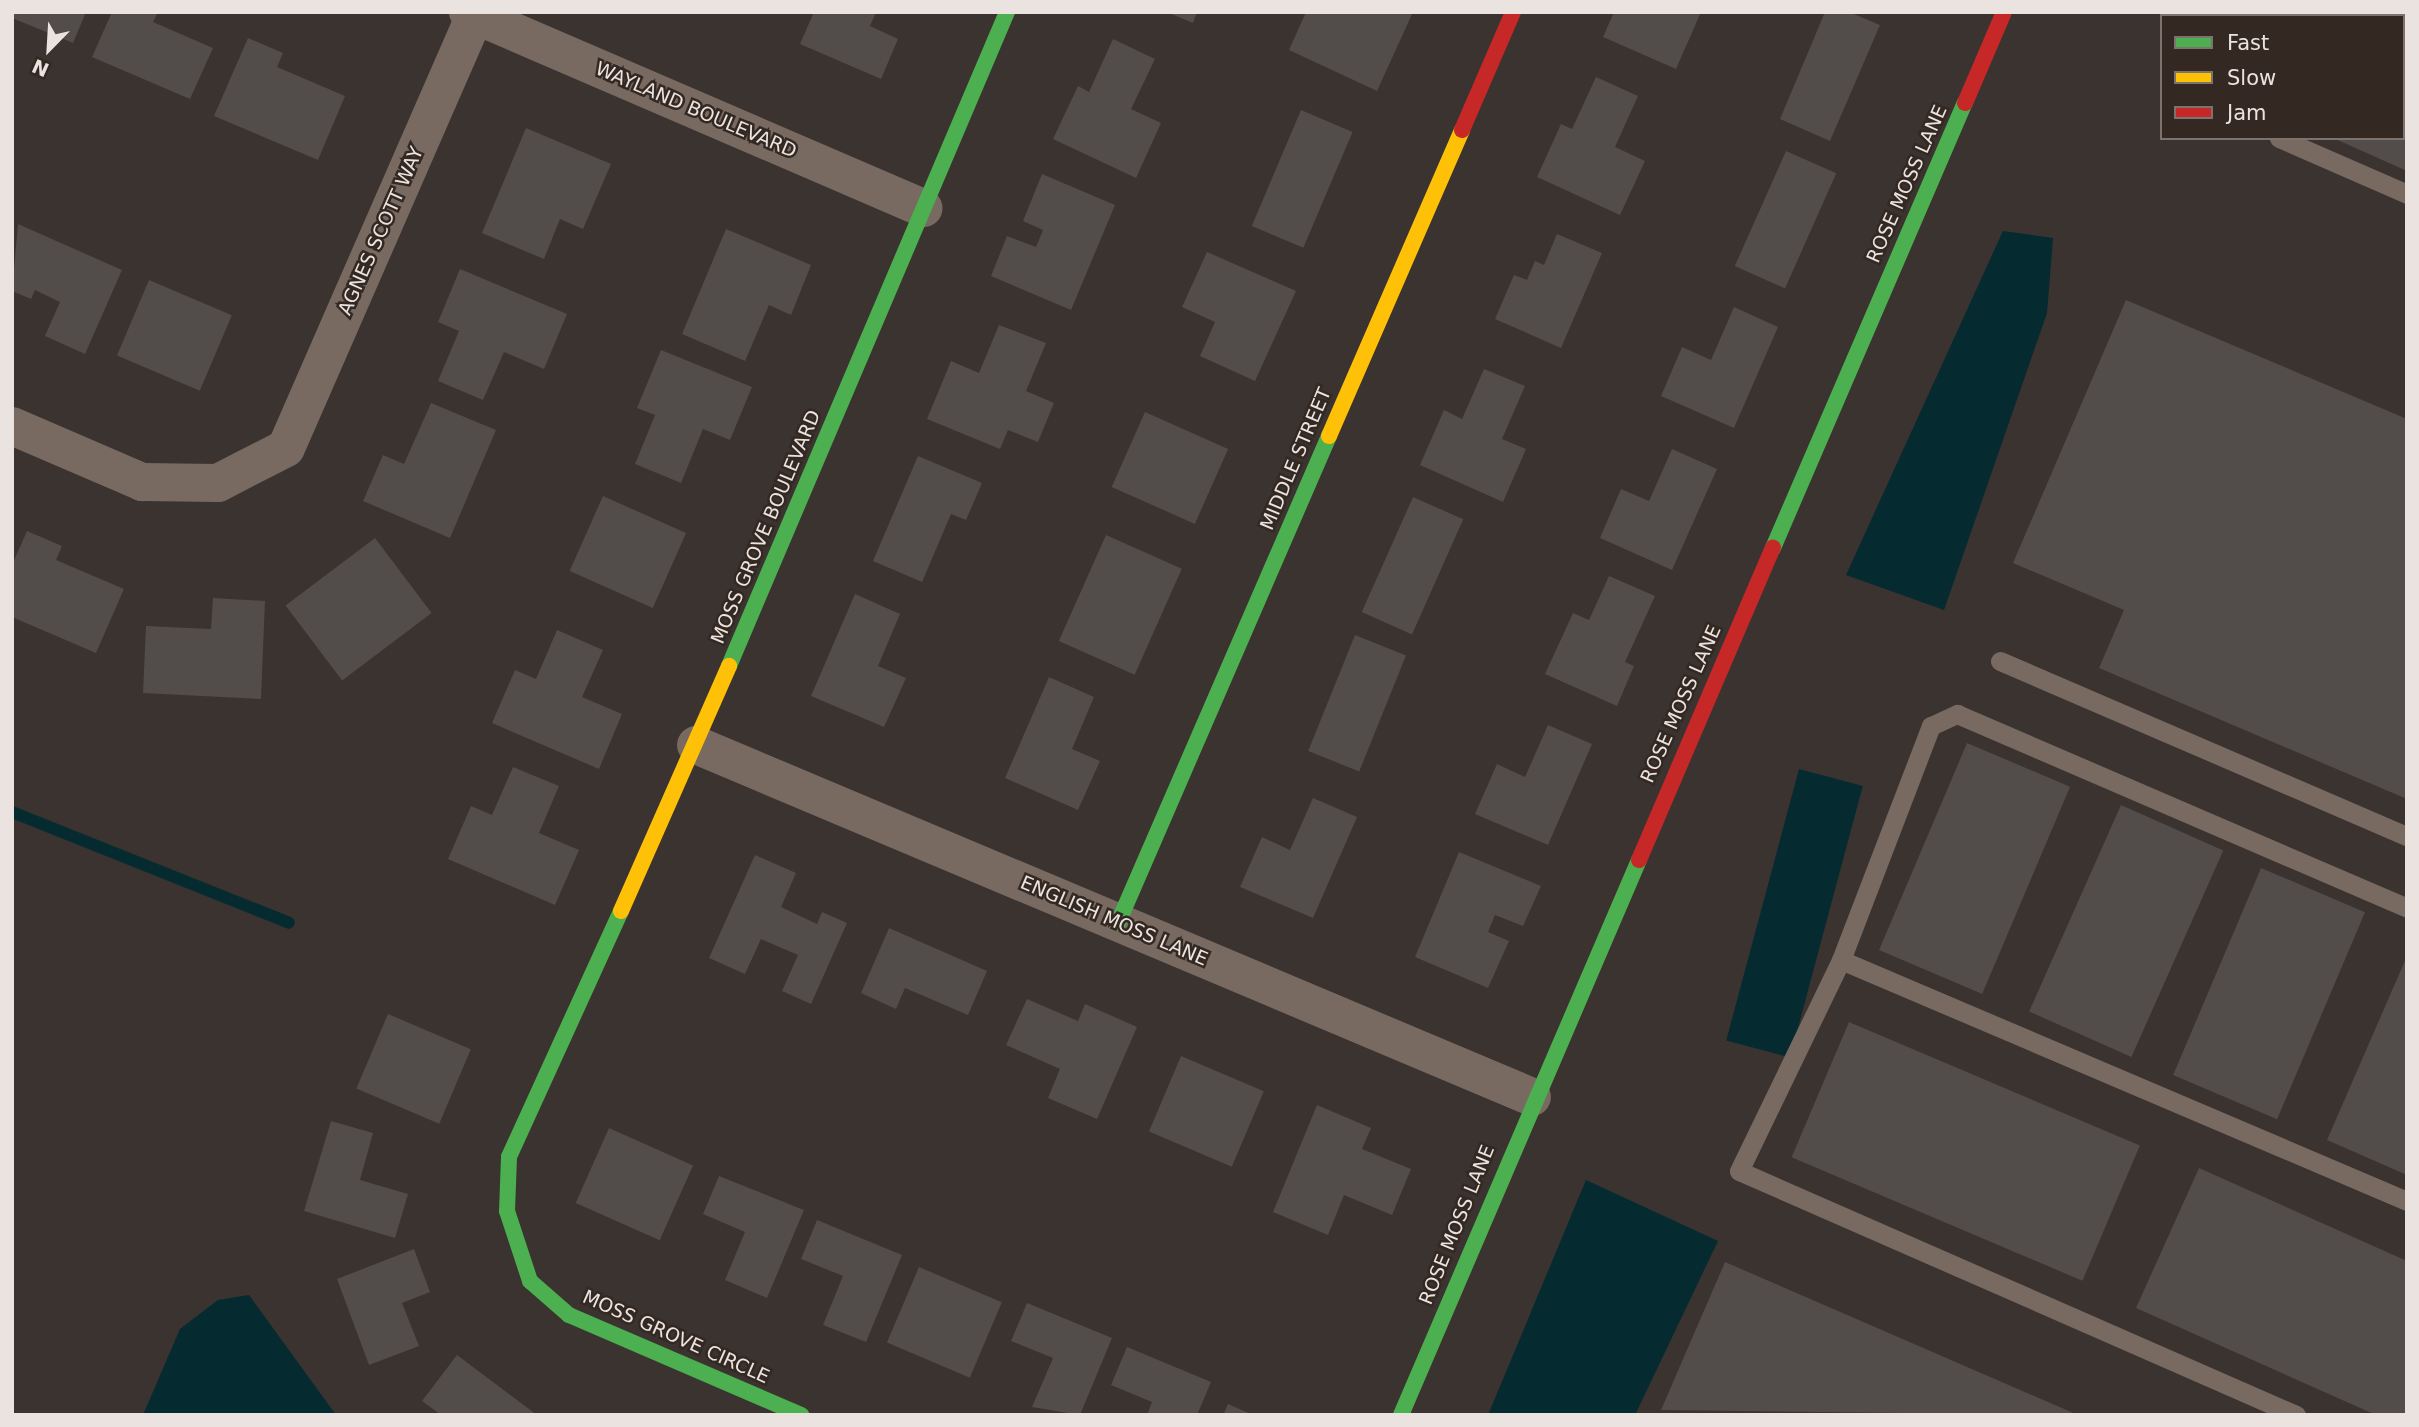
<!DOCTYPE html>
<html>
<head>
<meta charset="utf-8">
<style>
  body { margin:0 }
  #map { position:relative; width:2419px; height:1427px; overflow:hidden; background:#3a3330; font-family:"DejaVu Sans",sans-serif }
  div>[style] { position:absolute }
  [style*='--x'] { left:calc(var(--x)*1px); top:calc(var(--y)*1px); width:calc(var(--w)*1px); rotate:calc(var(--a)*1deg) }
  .water>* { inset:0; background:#052a30; transform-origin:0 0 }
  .stream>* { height:12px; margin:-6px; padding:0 6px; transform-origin:6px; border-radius:6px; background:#052a30 }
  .building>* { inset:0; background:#524d4a; transform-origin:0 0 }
  .lane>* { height:19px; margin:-9.5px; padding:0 9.5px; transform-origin:9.5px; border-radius:9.5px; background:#786961 }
  .street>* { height:38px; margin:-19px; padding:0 19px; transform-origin:19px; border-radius:19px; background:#786961 }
  .fast>* { height:16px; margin:-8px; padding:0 8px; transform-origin:8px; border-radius:8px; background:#4caf50 }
  .slow>* { height:16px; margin:-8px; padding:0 8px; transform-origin:8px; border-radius:8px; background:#ffc107 }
  .jam>* { height:16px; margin:-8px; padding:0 8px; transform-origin:8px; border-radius:8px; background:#c62828 }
  span { translate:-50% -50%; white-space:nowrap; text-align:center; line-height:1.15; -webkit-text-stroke:5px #342822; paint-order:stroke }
  .street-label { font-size:19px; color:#ebe3df }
  .frame { position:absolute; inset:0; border:14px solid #ebe3df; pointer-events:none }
  .legend { position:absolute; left:2160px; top:14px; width:245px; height:126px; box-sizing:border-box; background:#342822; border:2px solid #7d736e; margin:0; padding:9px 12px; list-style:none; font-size:21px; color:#ebe3df }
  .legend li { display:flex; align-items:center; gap:14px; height:35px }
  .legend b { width:35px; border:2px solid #7d736e }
  .north { position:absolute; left:14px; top:14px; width:70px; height:70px; -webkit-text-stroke:5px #342822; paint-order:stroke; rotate:204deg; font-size:19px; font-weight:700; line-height:28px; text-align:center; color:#ebe3df }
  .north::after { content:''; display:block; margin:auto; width:24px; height:32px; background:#ebe3df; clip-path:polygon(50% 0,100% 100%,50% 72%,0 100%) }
</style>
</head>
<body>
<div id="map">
  <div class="water">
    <div style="clip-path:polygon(2003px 231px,2053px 238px,2047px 313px,1944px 610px,1846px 575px)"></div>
    <div style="left:1799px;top:769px;width:66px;height:281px;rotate:15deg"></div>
    <div style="clip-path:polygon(1586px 1180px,1718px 1241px,1635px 1415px,1488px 1415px)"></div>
    <div style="clip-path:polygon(249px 1295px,336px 1415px,143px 1415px,180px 1329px,218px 1300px)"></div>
  </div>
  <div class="stream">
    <div style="--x:12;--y:812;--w:298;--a:21.8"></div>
  </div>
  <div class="building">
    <div style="clip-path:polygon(12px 12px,86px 12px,73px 43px,12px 18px)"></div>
    <div style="clip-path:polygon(112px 12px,158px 12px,153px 22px,213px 48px,190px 99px,92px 57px)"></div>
    <div style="clip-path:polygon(814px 12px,876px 12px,870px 26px,898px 39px,881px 79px,800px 44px)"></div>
    <div style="clip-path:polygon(1167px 12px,1197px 12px,1193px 23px)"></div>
    <div style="clip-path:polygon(1306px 12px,1413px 12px,1377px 91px,1289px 50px)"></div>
    <div style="clip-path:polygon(1614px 12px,1701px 12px,1676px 69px,1603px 37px)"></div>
    <div style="clip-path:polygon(1825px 12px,1849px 12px,1880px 25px,1830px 141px,1780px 119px)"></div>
    <div style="clip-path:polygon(2274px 12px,2407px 12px,2407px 171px,2333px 138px,2403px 138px,2403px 16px)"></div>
    <div style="clip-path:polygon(248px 38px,283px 53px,277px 67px,345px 96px,318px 160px,214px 116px)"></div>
    <div style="clip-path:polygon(1113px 39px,1155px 59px,1131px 109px,1161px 123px,1136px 178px,1053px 139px,1078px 86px,1089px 92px)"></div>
    <div style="clip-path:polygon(1596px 77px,1638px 96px,1615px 147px,1645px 161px,1620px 215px,1537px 177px,1561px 124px,1572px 129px)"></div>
    <div style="left:1301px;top:110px;width:56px;height:126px;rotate:23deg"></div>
    <div style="clip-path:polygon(526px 128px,611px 164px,583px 229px,560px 219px,544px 259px,482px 233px)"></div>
    <div style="left:1786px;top:151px;width:55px;height:126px;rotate:24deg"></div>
    <div style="clip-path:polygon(1042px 174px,1115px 205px,1071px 310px,991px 276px,1007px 236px,1036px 247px,1043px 230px,1023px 221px)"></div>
    <div style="clip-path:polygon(18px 224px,122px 270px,85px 354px,45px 336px,60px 302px,35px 290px,31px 299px,12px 291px)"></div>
    <div style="clip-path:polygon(726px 229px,811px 265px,791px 315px,769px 305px,745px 361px,682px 334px)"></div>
    <div style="clip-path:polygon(1557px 234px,1602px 253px,1561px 348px,1495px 319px,1514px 275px,1527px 280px,1535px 261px,1544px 265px)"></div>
    <div style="clip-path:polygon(1207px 252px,1296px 291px,1255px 381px,1200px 356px,1215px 322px,1182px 307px)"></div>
    <div style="clip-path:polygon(460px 269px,567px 314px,544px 369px,504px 352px,483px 400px,438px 381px,459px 331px,438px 322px)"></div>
    <div style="left:149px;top:280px;width:90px;height:82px;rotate:23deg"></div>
    <div style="clip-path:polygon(2126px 300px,2407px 419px,2407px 799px,2099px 668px,2124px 610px,2013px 563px)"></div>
    <div style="clip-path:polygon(1734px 307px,1778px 327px,1734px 428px,1661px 396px,1682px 347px,1711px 360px)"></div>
    <div style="clip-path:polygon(999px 325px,1046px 343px,1026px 391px,1054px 403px,1038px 442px,1008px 430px,1000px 449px,927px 419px,951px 361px,979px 373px)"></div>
    <div style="clip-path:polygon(661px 350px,752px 387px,730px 440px,703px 429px,681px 483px,635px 464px,655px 415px,637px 408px)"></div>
    <div style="clip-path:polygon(1484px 369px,1525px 386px,1502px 439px,1526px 449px,1503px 502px,1420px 465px,1444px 410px,1462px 419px)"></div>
    <div style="clip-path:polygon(431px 403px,496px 430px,450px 538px,363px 501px,383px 455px,404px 464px)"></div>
    <div style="left:1145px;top:412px;width:91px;height:82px;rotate:24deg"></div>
    <div style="clip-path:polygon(1672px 449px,1717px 469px,1672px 570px,1600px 538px,1621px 489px,1649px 501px)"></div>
    <div style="clip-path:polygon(918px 456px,982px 483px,966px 520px,951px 514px,922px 582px,873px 561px)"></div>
    <div style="left:603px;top:496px;width:91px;height:82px;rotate:24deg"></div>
    <div style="left:1413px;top:497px;width:55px;height:126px;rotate:24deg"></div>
    <div style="clip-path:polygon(27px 531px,62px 546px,56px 560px,124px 589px,96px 653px,12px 617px,12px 565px)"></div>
    <div style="left:1106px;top:535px;width:83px;height:116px;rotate:24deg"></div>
    <div style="left:375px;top:538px;width:94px;height:112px;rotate:53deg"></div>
    <div style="clip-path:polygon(1609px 576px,1655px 596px,1625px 662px,1634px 666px,1617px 706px,1545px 674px,1573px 613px,1589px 620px)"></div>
    <div style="clip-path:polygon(855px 594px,900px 614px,878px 666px,906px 678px,884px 727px,811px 696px)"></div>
    <div style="clip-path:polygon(213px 598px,265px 601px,261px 699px,143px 693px,146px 626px,211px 629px)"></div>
    <div style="clip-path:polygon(557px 630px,603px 650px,582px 697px,622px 714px,599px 769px,492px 723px,515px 670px,536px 679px)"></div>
    <div style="left:1355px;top:635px;width:55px;height:125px;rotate:22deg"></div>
    <div style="clip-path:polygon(1049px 677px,1094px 697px,1072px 749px,1100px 761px,1078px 810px,1005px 778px)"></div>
    <div style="clip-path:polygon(1548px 725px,1592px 744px,1548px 845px,1475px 814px,1497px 764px,1525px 777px)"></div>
    <div style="left:1967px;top:743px;width:112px;height:225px;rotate:23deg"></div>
    <div style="clip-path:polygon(513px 767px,559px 786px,539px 833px,579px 850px,555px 905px,448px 859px,471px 806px,492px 815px)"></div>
    <div style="clip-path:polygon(1313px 798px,1357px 817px,1313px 918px,1240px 887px,1262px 837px,1290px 850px)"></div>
    <div style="left:2121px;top:805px;width:112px;height:226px;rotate:24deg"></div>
    <div style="clip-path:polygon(1459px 852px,1541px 886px,1523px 926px,1495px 915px,1488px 932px,1509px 941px,1488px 988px,1415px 957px)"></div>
    <div style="clip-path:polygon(755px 855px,796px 873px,781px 907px,817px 924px,822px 912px,847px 923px,811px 1004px,782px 991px,798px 955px,761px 939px,745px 974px,709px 958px)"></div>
    <div style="left:2261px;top:868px;width:113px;height:225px;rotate:23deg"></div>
    <div style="clip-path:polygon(889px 928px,987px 971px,968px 1015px,905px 988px,896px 1009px,861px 993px)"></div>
    <div style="clip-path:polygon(2407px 956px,2407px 1175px,2327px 1140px)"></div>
    <div style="clip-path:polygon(1027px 999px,1078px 1021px,1085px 1004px,1137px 1027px,1097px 1119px,1048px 1098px,1060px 1069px,1006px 1045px)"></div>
    <div style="left:388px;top:1014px;width:90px;height:81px;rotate:23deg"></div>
    <div style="left:1849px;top:1022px;width:316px;height:147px;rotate:23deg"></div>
    <div style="left:1181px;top:1056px;width:90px;height:82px;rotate:23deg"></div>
    <div style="clip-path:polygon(1317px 1105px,1371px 1128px,1362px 1149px,1411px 1169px,1392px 1215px,1344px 1195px,1328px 1235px,1273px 1212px)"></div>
    <div style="clip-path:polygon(331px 1121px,373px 1133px,360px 1180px,408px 1194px,395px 1238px,304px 1211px)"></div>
    <div style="left:609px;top:1128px;width:92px;height:82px;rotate:24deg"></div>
    <div style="clip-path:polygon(2199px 1168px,2407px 1261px,2407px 1415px,2376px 1415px,2136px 1308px)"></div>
    <div style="clip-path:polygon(719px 1176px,804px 1210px,767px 1298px,725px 1280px,745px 1232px,703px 1214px)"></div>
    <div style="clip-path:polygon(817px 1220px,902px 1255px,866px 1342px,823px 1325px,843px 1276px,801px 1259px)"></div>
    <div style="clip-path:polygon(414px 1249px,430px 1292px,402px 1303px,419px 1346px,369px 1365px,337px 1279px)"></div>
    <div style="clip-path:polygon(1725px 1262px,2078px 1415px,1661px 1410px)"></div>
    <div style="left:919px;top:1267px;width:90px;height:82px;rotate:23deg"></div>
    <div style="clip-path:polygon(1027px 1303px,1112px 1338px,1080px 1415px,1032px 1407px,1053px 1358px,1011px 1341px)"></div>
    <div style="clip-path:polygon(1127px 1347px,1211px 1382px,1197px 1415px,1147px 1415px,1152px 1402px,1111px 1385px)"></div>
    <div style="clip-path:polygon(457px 1355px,537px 1415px,441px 1415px,422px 1401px)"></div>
    <div style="clip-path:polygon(1228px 1404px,1253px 1415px,1223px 1415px)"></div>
  </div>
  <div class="lane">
    <div style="--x:2213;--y:16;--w:4;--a:-76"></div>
    <div style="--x:2279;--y:138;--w:140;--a:23.6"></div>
    <div style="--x:2000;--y:661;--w:443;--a:23.3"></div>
    <div style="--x:1841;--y:960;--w:251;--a:-69"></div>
    <div style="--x:1931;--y:726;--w:29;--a:-25"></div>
    <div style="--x:1957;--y:714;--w:490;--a:23.3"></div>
    <div style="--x:2296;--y:1415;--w:608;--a:-156.34"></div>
    <div style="--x:1739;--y:1171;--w:234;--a:-64.2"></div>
    <div style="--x:1841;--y:960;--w:615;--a:23.06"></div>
  </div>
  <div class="street">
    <div style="--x:468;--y:12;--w:496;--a:23.3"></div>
    <div style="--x:12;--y:426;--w:142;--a:23.3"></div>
    <div style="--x:142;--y:482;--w:76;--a:0.8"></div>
    <div style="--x:218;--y:483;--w:76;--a:-27.2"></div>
    <div style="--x:286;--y:448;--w:472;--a:-66.4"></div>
    <div style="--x:696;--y:745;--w:907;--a:22.83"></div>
  </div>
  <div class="fast">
    <div style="--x:1773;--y:548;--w:485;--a:-66.7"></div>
    <div style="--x:729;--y:666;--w:711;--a:-66.97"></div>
    <div style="--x:621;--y:911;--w:270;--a:114.5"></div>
    <div style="--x:509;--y:1157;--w:54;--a:92.1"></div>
    <div style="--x:507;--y:1211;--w:74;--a:71.8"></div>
    <div style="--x:530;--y:1281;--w:52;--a:41.1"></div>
    <div style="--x:569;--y:1315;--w:253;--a:23.3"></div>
    <div style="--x:1118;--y:923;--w:531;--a:-66.57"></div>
    <div style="--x:1401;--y:1415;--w:604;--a:-66.79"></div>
  </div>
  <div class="slow">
    <div style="--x:1329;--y:436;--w:334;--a:-66.5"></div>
    <div style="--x:621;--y:911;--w:268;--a:-66.2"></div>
  </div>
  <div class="jam">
    <div style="--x:1965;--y:103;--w:99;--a:-66.8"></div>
    <div style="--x:1462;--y:130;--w:129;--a:-66.6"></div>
    <div style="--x:1639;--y:860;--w:340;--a:-66.8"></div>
  </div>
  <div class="street-label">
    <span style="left:696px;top:110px;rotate:23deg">WAYLAND BOULEVARD</span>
    <span style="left:1907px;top:184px;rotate:-66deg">ROSE MOSS LANE</span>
    <span style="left:381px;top:231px;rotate:-66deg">AGNES SCOTT WAY</span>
    <span style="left:1296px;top:459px;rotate:-67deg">MIDDLE STREET</span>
    <span style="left:766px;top:527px;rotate:-67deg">MOSS GROVE BOULEVARD</span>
    <span style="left:1681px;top:704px;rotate:-66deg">ROSE MOSS LANE</span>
    <span style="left:1114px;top:921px;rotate:23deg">ENGLISH MOSS LANE</span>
    <span style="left:1457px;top:1225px;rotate:-68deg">ROSE MOSS LANE</span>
    <span style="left:676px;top:1337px;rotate:24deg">MOSS GROVE CIRCLE</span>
  </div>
  <div class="frame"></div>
  <ul class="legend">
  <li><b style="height:9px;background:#4caf50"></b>Fast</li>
  <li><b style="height:9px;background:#ffc107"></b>Slow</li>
  <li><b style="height:9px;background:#c62828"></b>Jam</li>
  </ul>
  <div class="north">N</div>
</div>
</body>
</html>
